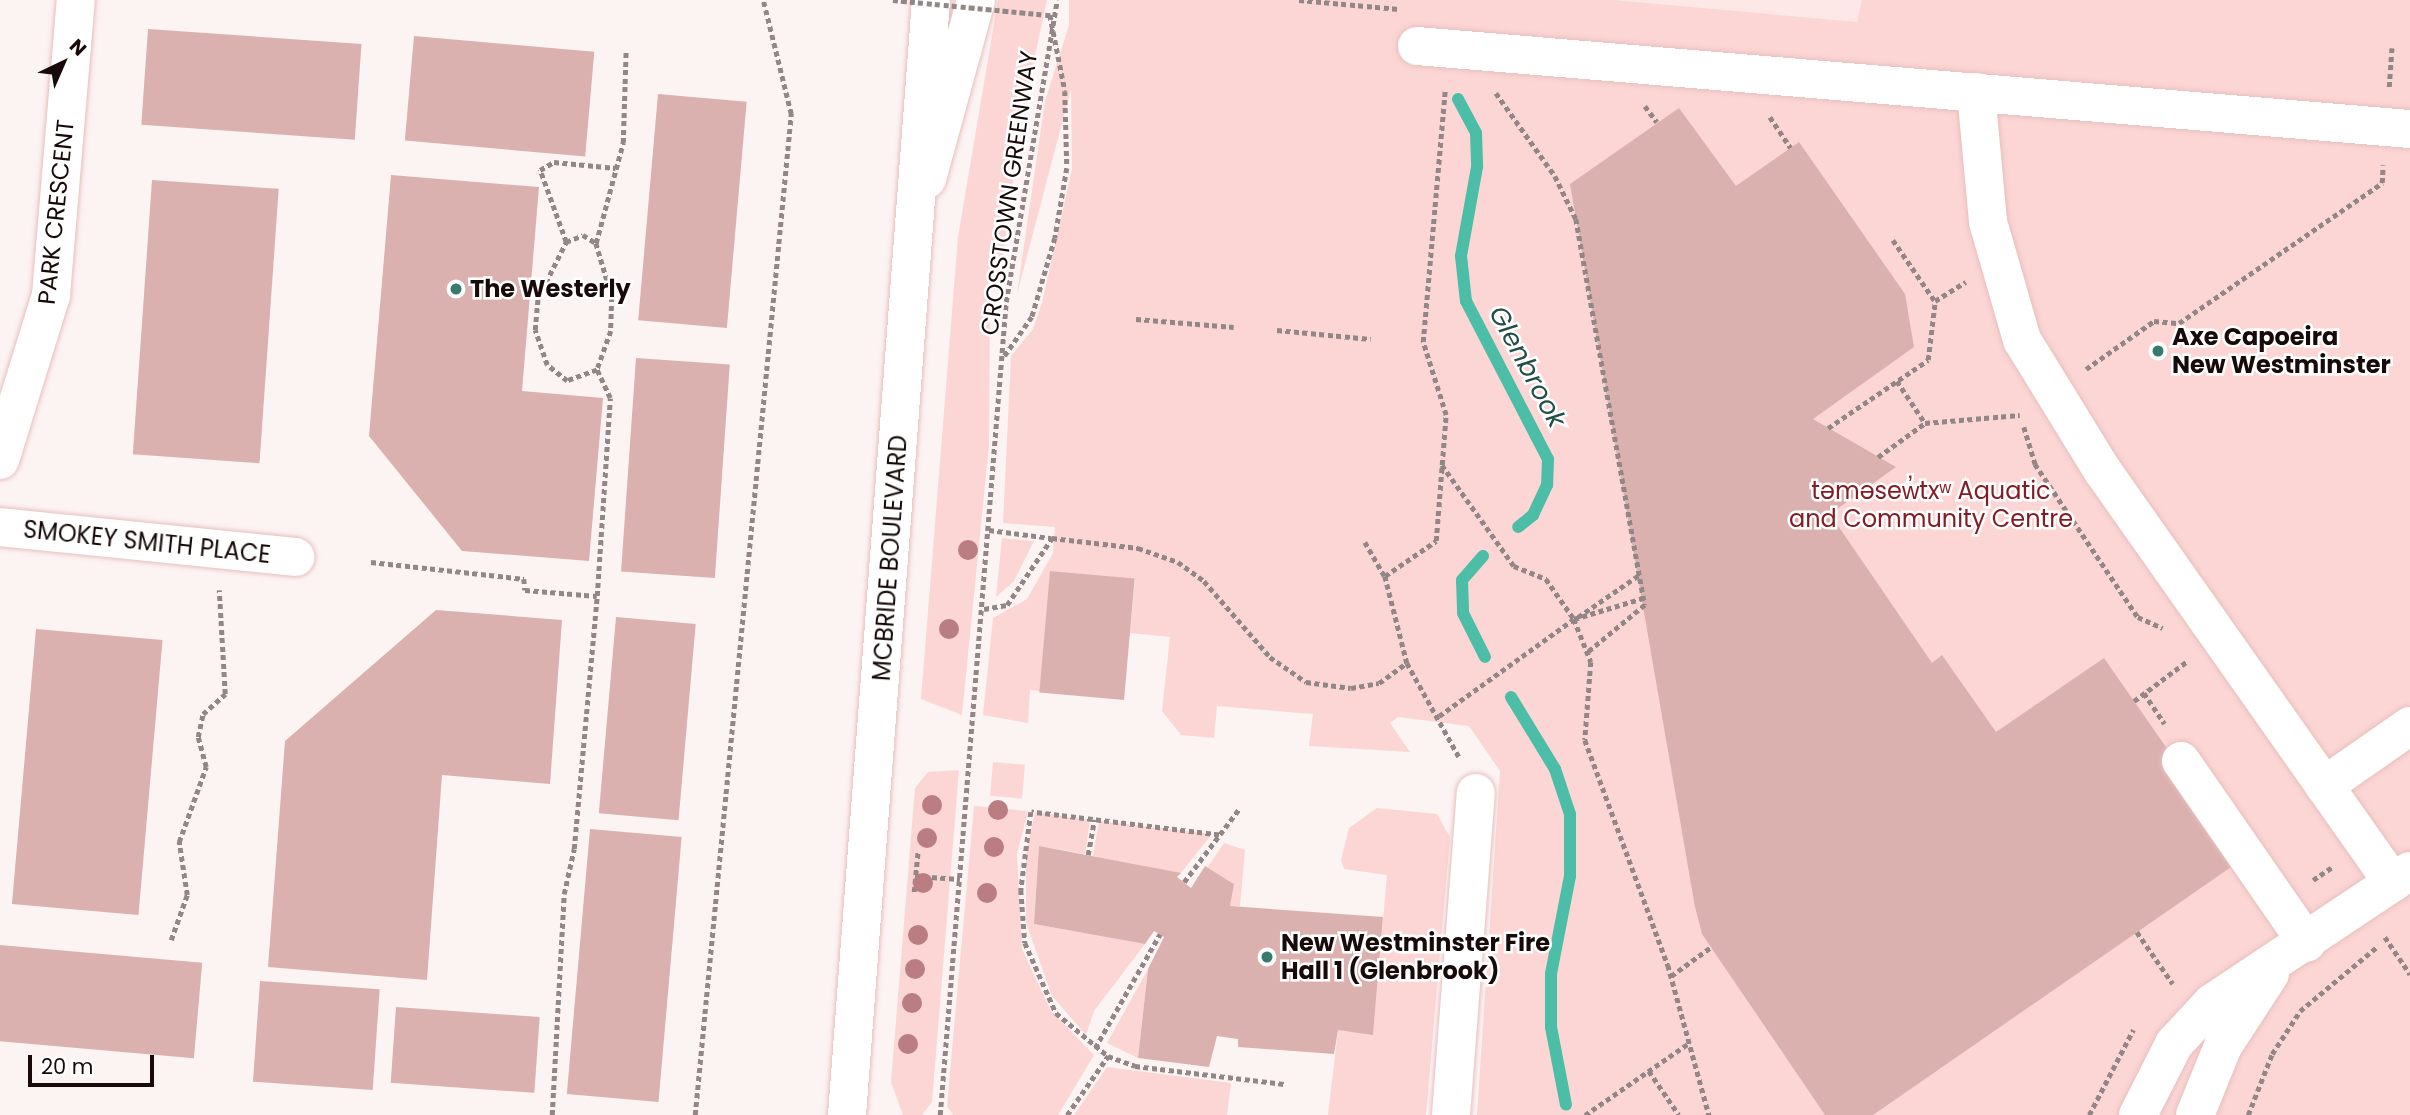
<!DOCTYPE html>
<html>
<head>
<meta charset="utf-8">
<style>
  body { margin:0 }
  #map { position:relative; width:2410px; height:1115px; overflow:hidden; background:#fcf3f3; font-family:Poppins,sans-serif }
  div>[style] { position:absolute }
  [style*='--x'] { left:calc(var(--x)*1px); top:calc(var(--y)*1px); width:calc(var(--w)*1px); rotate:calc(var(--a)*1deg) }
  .built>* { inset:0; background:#fde8e7 }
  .green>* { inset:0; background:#fbd6d4; transform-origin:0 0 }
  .stream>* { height:12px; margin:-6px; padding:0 6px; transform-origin:6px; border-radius:6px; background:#4cbda6 }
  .building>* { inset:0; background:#dab1af; transform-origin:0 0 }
  .path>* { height:4.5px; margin-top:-2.25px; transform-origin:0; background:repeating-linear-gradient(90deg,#928786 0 5px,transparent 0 8.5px) }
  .roads { filter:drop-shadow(0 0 2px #e8bfbc) drop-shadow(0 0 2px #e8bfbc) }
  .minor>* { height:38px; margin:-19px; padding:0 19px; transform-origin:19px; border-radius:19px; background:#fff }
  .major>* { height:38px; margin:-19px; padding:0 19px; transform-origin:19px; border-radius:19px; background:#fff }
  .path-bridge>* { height:4.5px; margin-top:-2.25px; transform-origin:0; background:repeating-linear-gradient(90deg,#928786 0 5px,transparent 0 8.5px) }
  .trees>* { width:20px; height:20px; margin:-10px; border-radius:50%; background:#ba7d82 }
  .dots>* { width:19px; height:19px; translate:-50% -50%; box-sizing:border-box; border:4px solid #fff; border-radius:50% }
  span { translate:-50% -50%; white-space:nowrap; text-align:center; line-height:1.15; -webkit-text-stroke:5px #fff; paint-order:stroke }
  .street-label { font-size:24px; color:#170a09 }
  .poi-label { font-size:24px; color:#170a09; font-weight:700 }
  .left { translate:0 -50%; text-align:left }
  .park-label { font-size:24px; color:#841c25 }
  .water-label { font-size:26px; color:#1f4f45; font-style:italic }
  .north { position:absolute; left:28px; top:28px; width:70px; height:70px; -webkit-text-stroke:5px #fff; paint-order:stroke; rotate:44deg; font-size:19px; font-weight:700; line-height:28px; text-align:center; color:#170a09 }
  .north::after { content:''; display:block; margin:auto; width:24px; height:32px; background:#170a09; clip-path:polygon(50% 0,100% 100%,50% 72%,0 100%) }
  .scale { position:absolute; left:28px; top:1055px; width:126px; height:32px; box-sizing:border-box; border:4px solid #170a09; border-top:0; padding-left:9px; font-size:21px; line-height:24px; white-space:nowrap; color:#170a09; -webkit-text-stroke:5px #fff; paint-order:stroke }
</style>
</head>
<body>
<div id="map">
  <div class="built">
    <div style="clip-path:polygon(1550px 0,1894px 0,1891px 28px)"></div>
  </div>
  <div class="green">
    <div style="clip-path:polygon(998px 0,1047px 0,1021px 120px,1002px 264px,990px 290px,989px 445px,962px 715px,921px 699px,958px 237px)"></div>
    <div style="clip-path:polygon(1069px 0,1613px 0,1857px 22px,1862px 0,2410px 0,2410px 1115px,1477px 1115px,1500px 771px,1469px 726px,1398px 717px,1390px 723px,1410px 752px,1309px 746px,1313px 714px,1217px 706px,1214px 738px,1181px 735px,1162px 711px,1170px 637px,1130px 633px,1135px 579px,1051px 571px,1041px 691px,1030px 690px,1028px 723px,983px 715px,993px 618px,1027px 599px,1053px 553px,1055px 527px,1003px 523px,1011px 356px,1033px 329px,1042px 303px,1072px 169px,1071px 89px,1017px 294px,1045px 101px,1069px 25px)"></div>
    <div style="clip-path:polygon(1002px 538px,1034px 541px,1014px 581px,996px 597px)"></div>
    <div style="left:993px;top:762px;width:32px;height:34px;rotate:5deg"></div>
    <div style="clip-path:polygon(959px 770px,932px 1102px,922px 1115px,903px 1115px,891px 1082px,915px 788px,928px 772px)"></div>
    <div style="clip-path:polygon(974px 806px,1028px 811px,1017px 854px,1022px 949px,1051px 1011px,1094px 1055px,1058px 1115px,953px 1115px,947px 1106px)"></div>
    <div style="clip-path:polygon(1377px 808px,1437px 814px,1450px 837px,1426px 1115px,1328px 1115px,1338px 1030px,1373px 1034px,1387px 875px,1344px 869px,1341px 860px,1349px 828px)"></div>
    <div style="clip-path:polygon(1035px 812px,1090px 820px,1085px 854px,1039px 846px,1034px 924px,1145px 944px,1094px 1011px,1086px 1035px,1052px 996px,1026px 923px,1026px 854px)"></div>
    <div style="clip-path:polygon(1099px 821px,1212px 834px,1180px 874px,1093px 856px)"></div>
    <div style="clip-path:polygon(1224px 843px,1245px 850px,1240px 906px,1230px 906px,1233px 883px,1207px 868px)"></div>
    <div style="clip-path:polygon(1148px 969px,1138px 1058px,1107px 1043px)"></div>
    <div style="clip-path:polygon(1107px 1067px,1231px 1083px,1227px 1115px,1074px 1115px)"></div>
  </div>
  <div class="stream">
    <div style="--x:1458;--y:99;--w:38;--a:62"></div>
    <div style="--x:1476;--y:133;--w:34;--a:88"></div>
    <div style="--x:1477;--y:167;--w:90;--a:100.2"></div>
    <div style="--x:1461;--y:256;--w:45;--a:83.7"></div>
    <div style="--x:1466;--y:301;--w:178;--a:62.6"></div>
    <div style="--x:1548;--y:459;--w:26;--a:92"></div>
    <div style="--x:1547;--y:485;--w:33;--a:115"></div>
    <div style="--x:1533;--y:515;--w:19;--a:141"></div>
    <div style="--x:1483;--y:556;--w:32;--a:131"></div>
    <div style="--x:1462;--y:580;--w:33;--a:88"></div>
    <div style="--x:1463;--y:613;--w:49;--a:63.4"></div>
    <div style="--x:1511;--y:697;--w:84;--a:58.6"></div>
    <div style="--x:1555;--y:769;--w:47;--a:71.6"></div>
    <div style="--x:1570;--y:814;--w:62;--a:90"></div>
    <div style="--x:1570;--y:876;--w:100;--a:101"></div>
    <div style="--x:1551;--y:974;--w:53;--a:90"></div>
    <div style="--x:1551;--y:1027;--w:79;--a:79.1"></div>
  </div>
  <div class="building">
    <div style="left:148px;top:29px;width:214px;height:96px;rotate:4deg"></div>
    <div style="left:414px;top:36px;width:181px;height:105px;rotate:5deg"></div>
    <div style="left:658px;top:94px;width:89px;height:227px;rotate:5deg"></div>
    <div style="clip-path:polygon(1679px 108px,1736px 186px,1799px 142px,1905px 294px,1914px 347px,1813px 419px,1896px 467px,1830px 514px,1932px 663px,1942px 655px,1996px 732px,2104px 658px,2175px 760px,2234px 865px,1873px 1115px,1825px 1115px,1702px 934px,1695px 907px,1570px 184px)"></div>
    <div style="clip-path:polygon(391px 175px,539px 187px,522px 391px,603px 398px,589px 561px,462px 551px,369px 436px)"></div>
    <div style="left:152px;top:180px;width:127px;height:275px;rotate:4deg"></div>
    <div style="left:636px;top:358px;width:94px;height:214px;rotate:4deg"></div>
    <div style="left:1050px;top:571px;width:85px;height:122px;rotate:5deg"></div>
    <div style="clip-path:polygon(436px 610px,562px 620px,550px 784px,442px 775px,427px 980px,268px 967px,285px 741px)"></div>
    <div style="left:616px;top:617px;width:80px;height:197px;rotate:5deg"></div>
    <div style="left:36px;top:629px;width:127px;height:276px;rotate:5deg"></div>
    <div style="left:590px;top:829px;width:92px;height:266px;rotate:5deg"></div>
    <div style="clip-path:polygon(1039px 846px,1181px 873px,1177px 877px,1191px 888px,1205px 866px,1234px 884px,1230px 906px,1383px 917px,1373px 1035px,1338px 1030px,1334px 1054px,1238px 1047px,1238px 1039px,1217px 1036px,1209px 1067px,1138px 1058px,1148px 969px,1164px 937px,1154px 931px,1145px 944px,1034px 924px)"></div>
    <div style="left:0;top:945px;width:203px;height:96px;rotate:5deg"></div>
    <div style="left:260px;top:981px;width:120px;height:101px;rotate:4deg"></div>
    <div style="left:396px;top:1007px;width:144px;height:76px;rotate:4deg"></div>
  </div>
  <div class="path">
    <div style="--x:1299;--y:0;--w:100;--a:5.1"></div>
    <div style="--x:2389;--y:87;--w:39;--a:-86"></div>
    <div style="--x:1496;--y:93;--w:102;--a:54.6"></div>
    <div style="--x:1555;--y:176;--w:48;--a:64"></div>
    <div style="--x:1576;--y:219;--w:392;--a:79.9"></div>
    <div style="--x:1645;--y:605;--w:75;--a:140.4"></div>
    <div style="--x:1645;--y:106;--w:20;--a:53"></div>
    <div style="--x:1770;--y:117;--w:37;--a:56"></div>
    <div style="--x:1893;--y:240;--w:74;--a:55.5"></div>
    <div style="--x:566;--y:242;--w:77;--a:-109.9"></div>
    <div style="--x:540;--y:170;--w:16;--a:-30"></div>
    <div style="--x:554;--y:162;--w:62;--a:5.5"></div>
    <div style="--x:596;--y:243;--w:56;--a:73.5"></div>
    <div style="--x:612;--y:297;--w:34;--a:92"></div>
    <div style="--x:611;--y:331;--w:41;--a:109.7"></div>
    <div style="--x:597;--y:370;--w:32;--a:160"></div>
    <div style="--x:567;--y:381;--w:26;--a:-141"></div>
    <div style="--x:547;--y:365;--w:37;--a:-109"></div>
    <div style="--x:535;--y:330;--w:32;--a:-85"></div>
    <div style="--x:538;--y:298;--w:63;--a:-63.4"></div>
    <div style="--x:566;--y:242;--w:18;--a:-22"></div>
    <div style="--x:583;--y:235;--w:15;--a:32"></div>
    <div style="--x:596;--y:243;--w:104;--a:-74.9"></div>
    <div style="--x:623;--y:143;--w:93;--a:-88.2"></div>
    <div style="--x:1136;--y:319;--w:98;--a:4.7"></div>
    <div style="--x:1277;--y:330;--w:94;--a:5.5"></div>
    <div style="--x:2086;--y:369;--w:83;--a:-35.2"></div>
    <div style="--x:2154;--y:321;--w:25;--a:5"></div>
    <div style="--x:2179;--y:323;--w:247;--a:-34.6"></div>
    <div style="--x:2382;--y:183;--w:18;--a:-87"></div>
    <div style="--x:1897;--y:381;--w:50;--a:56.3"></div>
    <div style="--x:2024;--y:427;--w:39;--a:73"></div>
    <div style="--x:2035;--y:464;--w:184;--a:56.1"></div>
    <div style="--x:2138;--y:617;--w:27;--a:24"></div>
    <div style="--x:1828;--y:428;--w:121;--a:-34.2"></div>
    <div style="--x:1928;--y:360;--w:59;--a:-83.2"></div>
    <div style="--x:1935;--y:301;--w:36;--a:-32"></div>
    <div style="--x:1878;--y:457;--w:58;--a:-35.9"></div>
    <div style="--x:1925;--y:423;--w:95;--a:-4.8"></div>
    <div style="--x:1442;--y:465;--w:124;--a:54.5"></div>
    <div style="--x:1514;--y:566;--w:35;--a:22"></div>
    <div style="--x:1546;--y:579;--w:49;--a:55"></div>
    <div style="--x:1574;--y:619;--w:46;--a:68.4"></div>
    <div style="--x:1591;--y:662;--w:78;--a:94.4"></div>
    <div style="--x:1585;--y:740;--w:240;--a:69.8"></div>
    <div style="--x:1668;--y:965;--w:156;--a:74.7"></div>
    <div style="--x:989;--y:530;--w:63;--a:7.4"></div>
    <div style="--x:1365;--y:542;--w:39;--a:60"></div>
    <div style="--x:1385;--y:576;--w:90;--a:75.8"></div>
    <div style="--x:1407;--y:663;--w:107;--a:61"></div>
    <div style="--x:371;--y:562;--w:154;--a:6.3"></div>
    <div style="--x:524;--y:579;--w:11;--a:85"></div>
    <div style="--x:525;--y:590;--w:72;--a:4.8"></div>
    <div style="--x:597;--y:596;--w:198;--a:-86.2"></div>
    <div style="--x:610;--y:398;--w:31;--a:-115"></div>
    <div style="--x:1385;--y:576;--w:62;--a:-34.5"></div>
    <div style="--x:1436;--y:541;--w:126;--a:-85.5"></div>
    <div style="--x:1446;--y:415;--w:77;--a:-107.5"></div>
    <div style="--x:1423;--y:342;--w:255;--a:-85"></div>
    <div style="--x:984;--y:609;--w:23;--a:-10"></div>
    <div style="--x:1007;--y:605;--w:81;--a:-56.1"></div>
    <div style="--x:1052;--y:538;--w:87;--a:6.6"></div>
    <div style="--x:1138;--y:548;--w:42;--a:19.3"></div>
    <div style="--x:1178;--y:562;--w:32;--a:36"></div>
    <div style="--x:1204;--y:581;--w:101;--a:49"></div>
    <div style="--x:1270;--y:657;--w:44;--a:34.8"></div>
    <div style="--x:1306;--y:682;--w:45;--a:7.6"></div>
    <div style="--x:1351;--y:688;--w:28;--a:-10"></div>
    <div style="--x:1379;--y:683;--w:34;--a:-36"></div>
    <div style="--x:1578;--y:617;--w:74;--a:-34.5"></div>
    <div style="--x:2144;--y:693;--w:37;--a:56"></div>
    <div style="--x:2134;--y:701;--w:65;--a:-36.9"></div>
    <div style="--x:1439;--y:716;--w:166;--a:-35.7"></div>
    <div style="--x:1574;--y:619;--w:72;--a:-16.9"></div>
    <div style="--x:1219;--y:835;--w:189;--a:-173"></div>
    <div style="--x:1031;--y:812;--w:79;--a:97.3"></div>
    <div style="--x:1021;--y:890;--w:53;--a:85.7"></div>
    <div style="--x:1025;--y:943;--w:77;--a:66.1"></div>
    <div style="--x:1056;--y:1013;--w:67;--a:39.6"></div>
    <div style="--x:1108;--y:1056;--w:29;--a:20"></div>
    <div style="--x:1135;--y:1066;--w:150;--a:6.9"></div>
    <div style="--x:1088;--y:855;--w:36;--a:-80"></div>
    <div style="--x:915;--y:876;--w:45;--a:3.8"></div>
    <div style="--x:2313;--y:880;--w:23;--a:-34"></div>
    <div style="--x:1184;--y:882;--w:91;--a:-53"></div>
    <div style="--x:914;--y:892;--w:42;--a:-84.6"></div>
    <div style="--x:2137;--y:932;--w:63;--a:55.3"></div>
    <div style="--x:2385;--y:937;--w:45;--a:56"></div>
    <div style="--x:171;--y:940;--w:48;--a:-70.4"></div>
    <div style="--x:187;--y:895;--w:54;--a:-98.6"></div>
    <div style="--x:179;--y:842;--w:80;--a:-70.2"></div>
    <div style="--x:206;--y:767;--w:31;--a:-105"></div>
    <div style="--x:198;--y:737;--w:24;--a:-78"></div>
    <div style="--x:203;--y:714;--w:30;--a:-42"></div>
    <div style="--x:225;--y:694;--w:104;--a:-93.3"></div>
    <div style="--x:1671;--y:976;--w:49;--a:-35.9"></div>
    <div style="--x:1095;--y:1048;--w:131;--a:-60.3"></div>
    <div style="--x:1649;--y:1071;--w:53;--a:55.7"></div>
    <div style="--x:552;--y:1115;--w:221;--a:-86.9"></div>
    <div style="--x:564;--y:894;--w:46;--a:-77.5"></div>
    <div style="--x:574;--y:849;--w:254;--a:-84.8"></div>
    <div style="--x:695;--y:1115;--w:1006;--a:-84.52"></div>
    <div style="--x:791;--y:114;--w:117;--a:-103.8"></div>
    <div style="--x:940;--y:1115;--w:816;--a:-85.36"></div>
    <div style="--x:1006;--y:302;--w:306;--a:-80.4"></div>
    <div style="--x:1067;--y:1115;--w:72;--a:-55.2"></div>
    <div style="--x:1585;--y:1115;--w:126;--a:-34.7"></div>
    <div style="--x:2089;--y:1115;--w:96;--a:-62.6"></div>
    <div style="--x:2248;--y:1115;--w:66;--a:-68.5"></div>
    <div style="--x:2272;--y:1054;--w:51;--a:-56.9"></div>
    <div style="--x:2300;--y:1011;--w:102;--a:-39.8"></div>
  </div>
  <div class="roads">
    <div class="minor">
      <div style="--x:1417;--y:46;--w:996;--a:4.78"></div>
      <div style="--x:1976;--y:92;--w:131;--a:84.7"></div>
      <div style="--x:1988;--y:222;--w:123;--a:73.9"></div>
      <div style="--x:2022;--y:340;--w:153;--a:58.4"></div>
      <div style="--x:2102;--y:470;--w:505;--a:54.83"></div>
      <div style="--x:927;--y:179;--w:186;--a:-74.7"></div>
      <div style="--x:0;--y:460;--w:173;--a:-72.8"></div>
      <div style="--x:51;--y:295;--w:296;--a:-85.2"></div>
      <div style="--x:0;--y:527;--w:297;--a:5.8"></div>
      <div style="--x:2181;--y:761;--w:221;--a:55.3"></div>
      <div style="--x:2324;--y:786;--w:105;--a:-34.9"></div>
      <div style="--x:1451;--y:1115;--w:323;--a:-85.6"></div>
      <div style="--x:2138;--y:1115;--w:80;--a:-63.1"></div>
      <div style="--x:2174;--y:1044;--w:56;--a:-47.2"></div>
      <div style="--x:2212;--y:1003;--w:238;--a:-33.7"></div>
      <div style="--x:2195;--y:1115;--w:74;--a:-67.9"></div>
      <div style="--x:2223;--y:1046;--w:86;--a:-56.9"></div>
    </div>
    <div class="major">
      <div style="--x:847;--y:1115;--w:1118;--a:-85.69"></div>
    </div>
  </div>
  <div class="path-bridge">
    <div style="--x:893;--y:0;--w:158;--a:5.5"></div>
    <div style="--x:1050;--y:15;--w:77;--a:78.8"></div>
    <div style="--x:1065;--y:91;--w:77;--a:88.5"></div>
    <div style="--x:1067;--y:168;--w:71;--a:99.7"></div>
    <div style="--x:1055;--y:238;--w:82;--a:106.2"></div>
    <div style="--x:1032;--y:317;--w:49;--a:125"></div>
  </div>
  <div class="trees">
    <div style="left:968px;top:550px"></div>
    <div style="left:949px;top:629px"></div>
    <div style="left:932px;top:805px"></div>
    <div style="left:998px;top:810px"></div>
    <div style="left:927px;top:838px"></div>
    <div style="left:994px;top:847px"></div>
    <div style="left:923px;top:883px"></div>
    <div style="left:987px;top:893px"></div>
    <div style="left:918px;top:935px"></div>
    <div style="left:915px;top:969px"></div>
    <div style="left:912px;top:1003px"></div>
    <div style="left:908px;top:1044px"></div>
  </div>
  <div class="dots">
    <div style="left:456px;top:289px;background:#387b6d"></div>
    <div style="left:2158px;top:351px;background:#387b6d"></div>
    <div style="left:1267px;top:957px;background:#387b6d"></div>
  </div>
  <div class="street-label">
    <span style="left:1009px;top:193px;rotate:-82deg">CROSSTOWN GREENWAY</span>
    <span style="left:56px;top:212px;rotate:-84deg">PARK CRESCENT</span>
    <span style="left:147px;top:542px;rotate:6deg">SMOKEY SMITH PLACE</span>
    <span style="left:890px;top:558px;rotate:-86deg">MCBRIDE BOULEVARD</span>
  </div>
  <div class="poi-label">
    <span class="left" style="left:470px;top:289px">The Westerly</span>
    <span class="left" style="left:2172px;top:351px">Axe Capoeira<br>New Westminster</span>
    <span class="left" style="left:1281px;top:957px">New Westminster Fire<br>Hall 1 (Glenbrook)</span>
  </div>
  <div class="park-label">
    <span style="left:1931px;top:505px">təməsew̓txʷ Aquatic<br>and Community Centre</span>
  </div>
  <div class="water-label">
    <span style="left:1527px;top:367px;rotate:62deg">Glenbrook</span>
  </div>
  <div class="north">N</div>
  <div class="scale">20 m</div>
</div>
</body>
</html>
